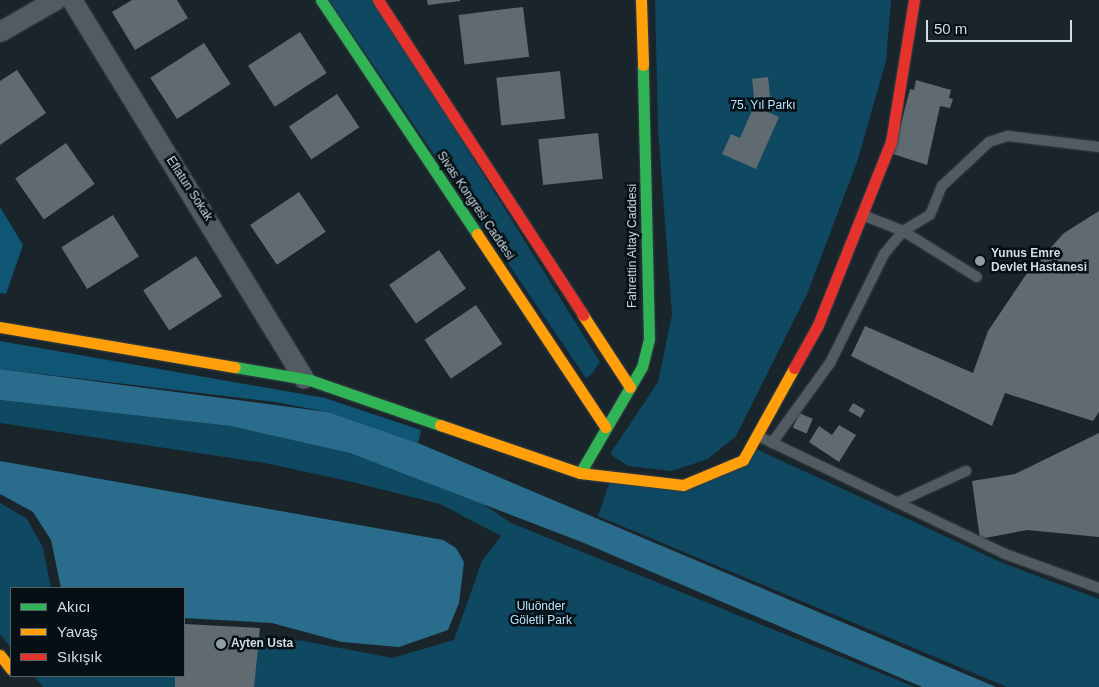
<!DOCTYPE html>
<html>
<head>
<meta charset="utf-8">
<style>
  body { margin:0 }
  #map { position:relative; width:1099px; height:687px; overflow:hidden; background:#19252b; font-family:Helvetica,sans-serif }
  div>[style] { position:absolute }
  [style*='--x'] { left:calc(var(--x)*1px); top:calc(var(--y)*1px); width:calc(var(--w)*1px); rotate:calc(var(--a)*1deg) }
  .green>* { inset:0; background:#0e4861 }
  .forest>* { inset:0; background:#0f5574 }
  .water>* { inset:0; background:#2a6c8c }
  .building>* { inset:0; background:#606b71; transform-origin:0 0 }
  .roads { filter:drop-shadow(0 0 1px #363f45) drop-shadow(0 0 1px #363f45) }
  .lane>* { height:10px; margin:-5px; padding:0 5px; transform-origin:5px; border-radius:5px; background:#515b60 }
  .street>* { height:20px; margin:-10px; padding:0 10px; transform-origin:10px; border-radius:10px; background:#515b60 }
  .fast>* { height:11px; margin:-5.5px; padding:0 5.5px; transform-origin:5.5px; border-radius:5.5px; background:#30b455 }
  .slow>* { height:11px; margin:-5.5px; padding:0 5.5px; transform-origin:5.5px; border-radius:5.5px; background:#ff9f0a }
  .jam>* { height:11px; margin:-5.5px; padding:0 5.5px; transform-origin:5.5px; border-radius:5.5px; background:#e5322d }
  .dots>* { width:14px; height:14px; translate:-50% -50%; box-sizing:border-box; border:2px solid #060f14; border-radius:50% }
  span { translate:-50% -50%; white-space:nowrap; text-align:center; line-height:1.15; -webkit-text-stroke:5px #060f14; paint-order:stroke }
  .park-label { font-size:12px; color:#b9e4fd }
  .street-label { font-size:12px; color:#d0dde5 }
  .poi-label { font-size:12px; color:#d0dde5; font-weight:700 }
  .left { translate:0 -50%; text-align:left }
  .legend { position:absolute; left:10px; top:587px; width:175px; height:90px; box-sizing:border-box; background:#060f14; border:1px solid #576168; margin:0; padding:6px 9px; list-style:none; font-size:15px; color:#d0dde5 }
  .legend li { display:flex; align-items:center; gap:10px; height:25px }
  .legend b { width:25px; border:1px solid #576168 }
  .scale { position:absolute; left:926px; top:20px; width:146px; height:22px; box-sizing:border-box; border:2px solid #d0dde5; border-top:0; padding-left:6px; font-size:15px; line-height:18px; white-space:nowrap; color:#d0dde5; -webkit-text-stroke:4px #060f14; paint-order:stroke }
</style>
</head>
<body>
<div id="map">
  <div class="green">
    <div style="clip-path:polygon(329px 0,375px 0,600px 362px,591px 375px,586px 378px)"></div>
    <div style="clip-path:polygon(655px 0,891px 0,886px 61px,857px 162px,807px 294px,736px 436px,708px 459px,672px 471px,628px 466px,610px 454px,658px 382px,672px 315px,658px 129px)"></div>
    <div style="clip-path:polygon(0 400px,230px 426px,350px 453px,480px 502px,511px 523px,915px 687px,43px 687px,34px 676px,184px 676px,184px 631px,304px 641px,392px 658px,454px 640px,482px 561px,501px 536px,440px 504px,348px 481px,265px 463px,0 423px)"></div>
    <div style="clip-path:polygon(754px 448px,1003px 563px,1099px 599px,1099px 687px,1007px 687px,598px 516px,610px 481px,683px 489px)"></div>
    <div style="clip-path:polygon(0 503px,27px 519px,43px 548px,51px 588px,11px 588px,11px 648px,0 634px)"></div>
  </div>
  <div class="forest">
    <div style="clip-path:polygon(0 207px,23px 245px,6px 294px,0 293px)"></div>
    <div style="clip-path:polygon(0 341px,325px 398px,421px 430px,418px 443px,328px 412px,275px 402px,0 369px)"></div>
  </div>
  <div class="water">
    <div style="clip-path:polygon(0 369px,328px 412px,418px 443px,996px 687px,922px 687px,584px 543px,350px 453px,230px 426px,0 400px)"></div>
    <div style="clip-path:polygon(0 461px,443px 540px,456px 548px,464px 562px,459px 603px,448px 630px,399px 647px,342px 642px,272px 623px,184px 618px,184px 588px,61px 588px,51px 540px,33px 512px,0 494px)"></div>
  </div>
  <div class="building">
    <div style="clip-path:polygon(132px 0,177px 0,188px 18px,135px 50px,112px 12px)"></div>
    <div style="clip-path:polygon(427px 0,460px 0,460px 1px,428px 5px)"></div>
    <div style="left:523px;top:7px;width:50px;height:65px;rotate:83deg"></div>
    <div style="left:300px;top:32px;width:49px;height:62px;rotate:57deg"></div>
    <div style="left:204px;top:43px;width:49px;height:64px;rotate:57deg"></div>
    <div style="clip-path:polygon(17px 70px,46px 113px,0 145px,0 81px)"></div>
    <div style="left:560px;top:71px;width:48px;height:64px;rotate:84deg"></div>
    <div style="left:768px;top:77px;width:20px;height:16px;rotate:84deg"></div>
    <div style="clip-path:polygon(916px 80px,951px 90px,949px 98px,953px 99px,950px 108px,940px 106px,927px 165px,893px 154px,910px 89px,914px 90px)"></div>
    <div style="left:337px;top:94px;width:40px;height:58px;rotate:56deg"></div>
    <div style="clip-path:polygon(754px 106px,779px 117px,756px 169px,722px 154px,731px 134px,740px 138px)"></div>
    <div style="left:598px;top:133px;width:46px;height:60px;rotate:84deg"></div>
    <div style="left:66px;top:143px;width:50px;height:62px;rotate:55deg"></div>
    <div style="left:299px;top:192px;width:48px;height:59px;rotate:56deg"></div>
    <div style="clip-path:polygon(1099px 211px,1099px 412px,1093px 421px,1005px 393px,992px 426px,851px 356px,865px 326px,973px 373px,988px 331px,1025px 276px,1064px 233px)"></div>
    <div style="left:113px;top:215px;width:49px;height:61px;rotate:58deg"></div>
    <div style="left:439px;top:250px;width:47px;height:61px;rotate:55deg"></div>
    <div style="left:196px;top:256px;width:48px;height:63px;rotate:57deg"></div>
    <div style="left:476px;top:305px;width:47px;height:62px;rotate:56deg"></div>
    <div style="left:853px;top:403px;width:14px;height:9px;rotate:30deg"></div>
    <div style="left:799px;top:413px;width:15px;height:16px;rotate:23deg"></div>
    <div style="clip-path:polygon(839px 425px,856px 435px,839px 462px,809px 442px,819px 426px,832px 435px)"></div>
    <div style="clip-path:polygon(1099px 433px,1099px 537px,1027px 530px,980px 539px,972px 481px,1015px 474px)"></div>
    <div style="clip-path:polygon(184px 624px,260px 628px,254px 687px,175px 687px,175px 676px,184px 676px)"></div>
  </div>
  <div class="roads">
    <div class="lane">
      <div style="--x:865;--y:216;--w:41;--a:21.5"></div>
      <div style="--x:903;--y:231;--w:31;--a:-31"></div>
      <div style="--x:930;--y:215;--w:31;--a:-68"></div>
      <div style="--x:942;--y:186;--w:64;--a:-43.1"></div>
      <div style="--x:989;--y:142;--w:20;--a:-18"></div>
      <div style="--x:1008;--y:136;--w:92;--a:6.9"></div>
      <div style="--x:758;--y:436;--w:274;--a:25.5"></div>
      <div style="--x:1005;--y:554;--w:100;--a:19.9"></div>
      <div style="--x:772;--y:443;--w:99;--a:-54.1"></div>
      <div style="--x:830;--y:363;--w:122;--a:-63.6"></div>
      <div style="--x:884;--y:254;--w:30;--a:-50"></div>
      <div style="--x:903;--y:231;--w:87;--a:31.9"></div>
      <div style="--x:898;--y:502;--w:75;--a:-24.5"></div>
    </div>
    <div class="street">
      <div style="--x:72;--y:0;--w:444;--a:58.5"></div>
      <div style="--x:0;--y:32;--w:64;--a:-29.7"></div>
    </div>
    <div class="fast">
      <div style="--x:321;--y:0;--w:281;--a:56.3"></div>
      <div style="--x:235;--y:367;--w:76;--a:9.8"></div>
      <div style="--x:310;--y:380;--w:138;--a:19.1"></div>
      <div style="--x:580;--y:473;--w:123;--a:-59.7"></div>
      <div style="--x:642;--y:367;--w:29;--a:-76"></div>
      <div style="--x:649;--y:339;--w:274;--a:-91.3"></div>
    </div>
    <div class="slow">
      <div style="--x:641;--y:0;--w:65;--a:88.2"></div>
      <div style="--x:477;--y:234;--w:232;--a:56.4"></div>
      <div style="--x:583;--y:315;--w:86;--a:56.9"></div>
      <div style="--x:0;--y:327;--w:238;--a:9.7"></div>
      <div style="--x:440;--y:425;--w:148;--a:18.9"></div>
      <div style="--x:580;--y:473;--w:104;--a:6.6"></div>
      <div style="--x:683;--y:485;--w:65;--a:-22.6"></div>
      <div style="--x:743;--y:460;--w:105;--a:-61"></div>
      <div style="--x:0;--y:655;--w:18;--a:52"></div>
    </div>
    <div class="jam">
      <div style="--x:378;--y:0;--w:376;--a:56.9"></div>
      <div style="--x:794;--y:368;--w:49;--a:-60.8"></div>
      <div style="--x:818;--y:325;--w:197;--a:-68.3"></div>
      <div style="--x:891;--y:142;--w:144;--a:-80.8"></div>
    </div>
  </div>
  <div class="dots">
    <div style="left:980px;top:261px;background:#909da4"></div>
    <div style="left:221px;top:644px;background:#909da4"></div>
  </div>
  <div class="park-label">
    <span style="left:763px;top:106px">75. Yıl Parkı</span>
    <span style="left:541px;top:614px">Uluönder<br>Göletli Park</span>
  </div>
  <div class="street-label">
    <span style="left:189px;top:189px;rotate:57deg">Eflatun Sokak</span>
    <span style="left:475px;top:206px;rotate:56deg">Sivas Kongresi Caddesi</span>
    <span style="left:633px;top:246px;rotate:-90deg">Fahrettin Altay Caddesi</span>
  </div>
  <div class="poi-label">
    <span class="left" style="left:991px;top:261px">Yunus Emre<br>Devlet Hastanesi</span>
    <span class="left" style="left:231px;top:644px">Ayten Usta</span>
  </div>
  <ul class="legend">
  <li><b style="height:6px;background:#30b455"></b>Akıcı</li>
  <li><b style="height:6px;background:#ff9f0a"></b>Yavaş</li>
  <li><b style="height:6px;background:#e5322d"></b>Sıkışık</li>
  </ul>
  <div class="scale">50 m</div>
</div>
</body>
</html>
